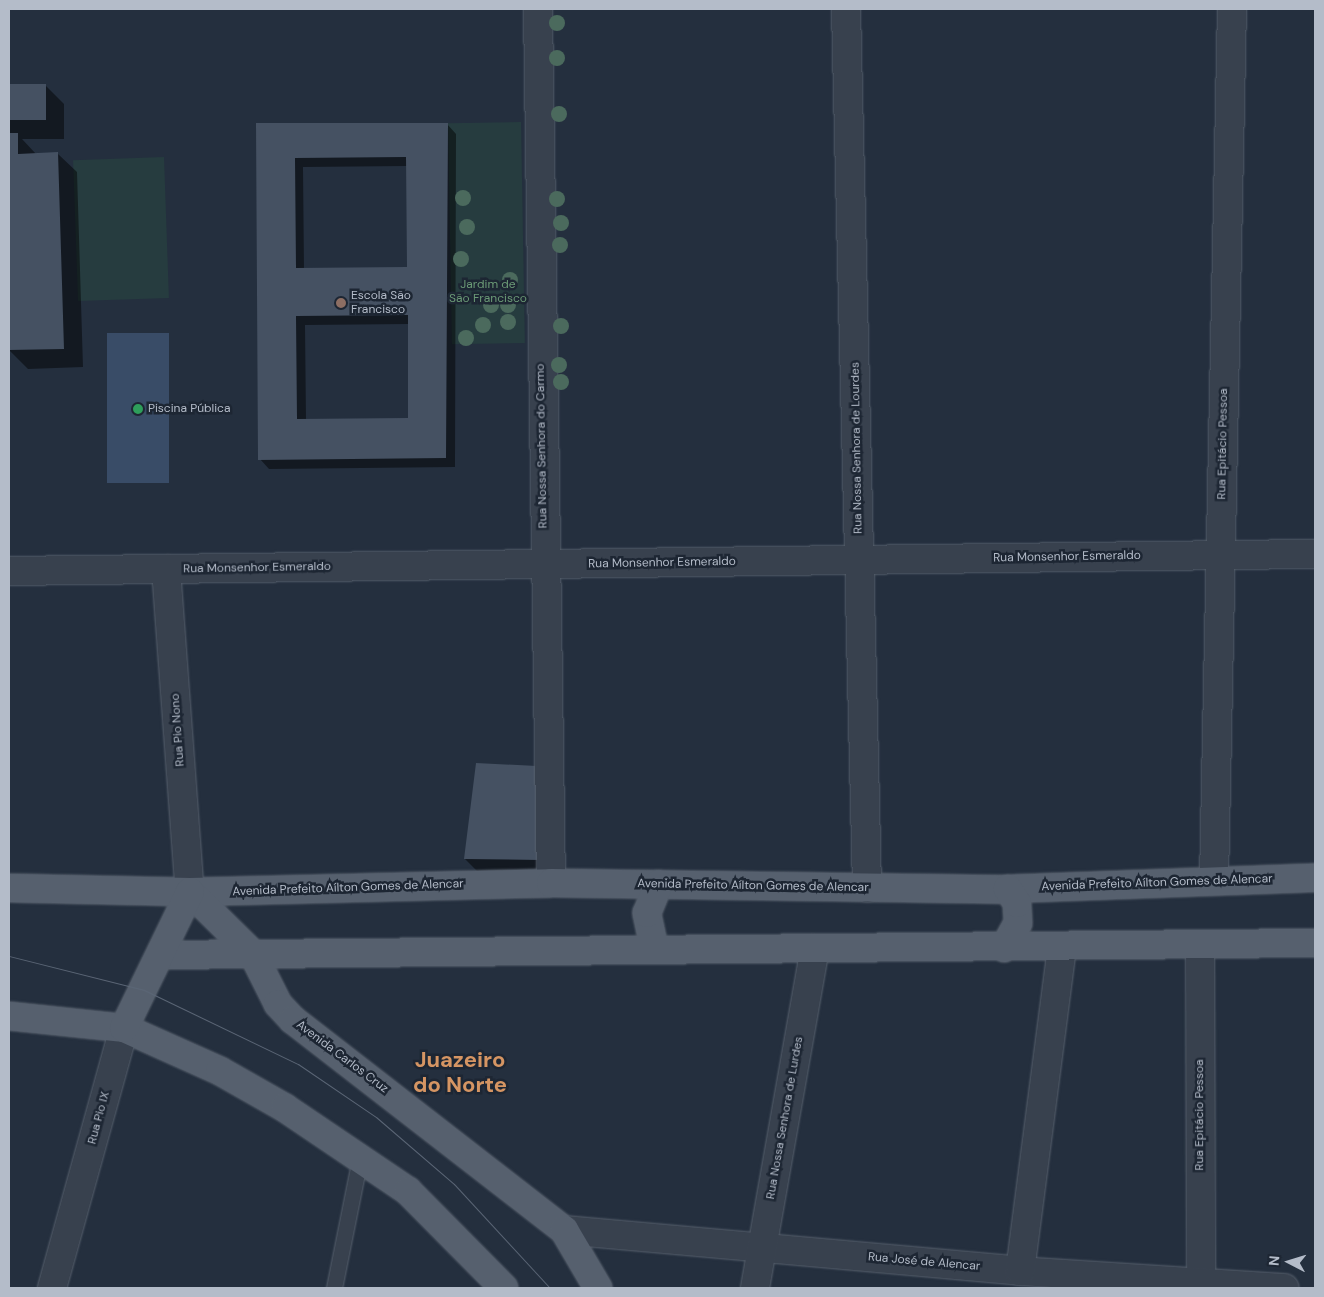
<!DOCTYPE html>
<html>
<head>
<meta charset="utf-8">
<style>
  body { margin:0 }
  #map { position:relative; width:1324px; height:1297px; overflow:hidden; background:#242f3e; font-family:"DM Sans",sans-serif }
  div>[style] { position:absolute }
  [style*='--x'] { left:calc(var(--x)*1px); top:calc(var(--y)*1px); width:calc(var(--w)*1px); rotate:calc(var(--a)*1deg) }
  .green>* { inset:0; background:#263c3f; transform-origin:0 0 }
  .water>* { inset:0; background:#394c67; transform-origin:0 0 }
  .shadow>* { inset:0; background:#0007 }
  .building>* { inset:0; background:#455162; transform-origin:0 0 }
  .roads { filter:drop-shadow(0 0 1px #565f6c) drop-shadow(0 0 1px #565f6c) }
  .service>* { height:15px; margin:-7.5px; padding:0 7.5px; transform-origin:7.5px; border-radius:7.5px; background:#38414e }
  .minor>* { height:28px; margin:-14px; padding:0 14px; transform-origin:14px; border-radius:14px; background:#38414e }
  .tertiary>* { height:28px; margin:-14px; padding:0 14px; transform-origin:14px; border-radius:14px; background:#38414e }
  .primary>* { height:28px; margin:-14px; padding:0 14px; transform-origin:14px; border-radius:14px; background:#56606e }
  .tram>* { height:1px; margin:-0.5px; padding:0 0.5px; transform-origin:0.5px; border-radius:0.5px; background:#5a6575 }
  .trees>* { width:16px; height:16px; margin:-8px; border-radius:50%; background:#4b6a5d }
  .dots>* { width:14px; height:14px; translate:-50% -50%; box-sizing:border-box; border:2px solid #1d2633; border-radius:50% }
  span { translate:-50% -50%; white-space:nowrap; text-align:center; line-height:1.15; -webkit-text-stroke:5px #1d2633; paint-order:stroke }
  .park-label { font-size:12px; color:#6b9a76 }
  .poi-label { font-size:12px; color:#b4bcc9 }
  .left { translate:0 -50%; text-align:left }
  .street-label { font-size:12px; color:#b4bcc9 }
  .town-label { font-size:22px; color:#d59563; font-weight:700 }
  .frame { position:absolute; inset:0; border:10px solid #b4bcc9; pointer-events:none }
  .north { position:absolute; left:1264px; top:1237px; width:50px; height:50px; -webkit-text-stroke:4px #1d2633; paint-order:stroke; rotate:275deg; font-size:14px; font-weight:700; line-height:20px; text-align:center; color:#b4bcc9 }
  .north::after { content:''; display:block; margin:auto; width:18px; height:22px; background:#b4bcc9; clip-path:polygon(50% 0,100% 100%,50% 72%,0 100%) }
</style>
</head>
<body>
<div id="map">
  <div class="green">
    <div style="left:521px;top:122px;width:221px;height:73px;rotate:89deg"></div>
    <div style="left:164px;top:157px;width:141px;height:91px;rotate:88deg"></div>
  </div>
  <div class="water">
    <div style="left:169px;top:333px;width:150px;height:62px;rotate:90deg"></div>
  </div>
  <div class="shadow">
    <div style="clip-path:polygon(45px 85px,64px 104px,64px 139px,22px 139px,36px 154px,58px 154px,77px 172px,83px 367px,28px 369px,9px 350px,9px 86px)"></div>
    <div style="clip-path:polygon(evenodd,447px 124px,456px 134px,455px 467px,269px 469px,260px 459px,258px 125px,447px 124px,407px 166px,409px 268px,304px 270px,303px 167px,407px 166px,447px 124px,409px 324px,409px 419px,306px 420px,305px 325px,409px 324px)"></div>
    <div style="clip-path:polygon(477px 764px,553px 874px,479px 873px,465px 859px)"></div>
  </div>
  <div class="building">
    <div style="left:46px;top:84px;width:36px;height:37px;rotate:90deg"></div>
    <div style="clip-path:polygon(evenodd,256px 123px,448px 123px,446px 458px,258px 460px,256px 123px,406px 157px,407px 267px,296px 268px,295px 158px,406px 157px,256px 123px,408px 315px,408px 418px,297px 419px,296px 316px,408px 315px)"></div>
    <div style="clip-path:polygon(9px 133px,18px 133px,18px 154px,58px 152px,64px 349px,9px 350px)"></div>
    <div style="clip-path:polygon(476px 763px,537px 766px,540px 860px,464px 859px)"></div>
  </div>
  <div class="roads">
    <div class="service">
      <div style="--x:334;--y:1288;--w:133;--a:-78.7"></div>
    </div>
    <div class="minor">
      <div style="--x:538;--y:9;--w:874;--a:89.15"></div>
      <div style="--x:846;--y:9;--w:879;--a:88.63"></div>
      <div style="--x:166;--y:569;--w:324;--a:85.8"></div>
      <div style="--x:1214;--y:880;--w:871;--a:-88.82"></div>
      <div style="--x:1200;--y:946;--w:338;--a:89.8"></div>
      <div style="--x:564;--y:1230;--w:458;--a:5.1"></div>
      <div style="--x:1020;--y:1271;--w:265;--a:3.7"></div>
      <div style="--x:1020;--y:1271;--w:326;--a:-82.6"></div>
      <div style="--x:755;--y:1288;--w:345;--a:-80"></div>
    </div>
    <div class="tertiary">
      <div style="--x:9;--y:571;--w:1306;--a:-0.75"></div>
      <div style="--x:52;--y:1288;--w:270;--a:-74.5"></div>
    </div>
    <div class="primary">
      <div style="--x:9;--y:888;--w:181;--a:1.3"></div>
      <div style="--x:190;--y:892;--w:361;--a:-1.4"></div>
      <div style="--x:551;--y:883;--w:457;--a:0.8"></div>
      <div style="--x:1008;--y:889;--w:307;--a:-2.1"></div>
      <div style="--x:190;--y:892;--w:88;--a:44.5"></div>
      <div style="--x:253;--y:954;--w:56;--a:63.4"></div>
      <div style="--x:278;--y:1004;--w:22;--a:47"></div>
      <div style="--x:293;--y:1020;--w:343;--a:37.8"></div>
      <div style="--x:564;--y:1230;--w:67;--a:59.6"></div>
      <div style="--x:654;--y:947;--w:35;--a:-102"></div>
      <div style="--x:647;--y:913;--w:31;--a:-68"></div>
      <div style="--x:1004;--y:948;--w:29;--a:-61"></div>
      <div style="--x:1018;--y:923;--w:20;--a:-93"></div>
      <div style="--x:1017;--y:903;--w:17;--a:-123"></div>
      <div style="--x:162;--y:955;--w:1153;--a:-0.6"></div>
      <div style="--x:9;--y:1016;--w:116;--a:6"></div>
      <div style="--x:124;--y:1028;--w:105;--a:24.1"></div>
      <div style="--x:220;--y:1071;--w:75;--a:29.6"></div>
      <div style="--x:285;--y:1108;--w:148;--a:34"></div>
      <div style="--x:408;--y:1191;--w:136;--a:45.3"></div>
      <div style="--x:124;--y:1028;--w:151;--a:-64.1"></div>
    </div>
  </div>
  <div class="tram">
    <div style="--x:9;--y:956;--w:139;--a:14.1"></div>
    <div style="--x:144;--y:990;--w:171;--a:25.7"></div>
    <div style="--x:298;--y:1064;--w:94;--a:34.2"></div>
    <div style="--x:376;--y:1117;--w:103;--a:40.7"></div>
    <div style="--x:454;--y:1184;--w:142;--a:47.3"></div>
  </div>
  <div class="trees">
    <div style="left:557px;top:23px"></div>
    <div style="left:557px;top:58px"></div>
    <div style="left:559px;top:114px"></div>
    <div style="left:463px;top:198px"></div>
    <div style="left:557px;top:199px"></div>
    <div style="left:561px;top:223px"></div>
    <div style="left:467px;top:227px"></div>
    <div style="left:560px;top:245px"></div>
    <div style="left:461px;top:259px"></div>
    <div style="left:510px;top:280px"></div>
    <div style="left:491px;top:305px"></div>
    <div style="left:508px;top:305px"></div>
    <div style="left:508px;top:322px"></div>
    <div style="left:483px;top:325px"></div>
    <div style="left:561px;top:326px"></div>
    <div style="left:466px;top:338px"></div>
    <div style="left:559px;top:365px"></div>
    <div style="left:561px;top:382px"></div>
  </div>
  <div class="dots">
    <div style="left:341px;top:303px;background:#8d6e63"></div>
    <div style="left:138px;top:409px;background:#2e9e5b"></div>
  </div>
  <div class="park-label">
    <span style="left:488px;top:292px">Jardim de<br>São Francisco</span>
  </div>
  <div class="poi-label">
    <span class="left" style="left:351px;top:303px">Escola São<br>Francisco</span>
    <span class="left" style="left:148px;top:409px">Piscina Pública</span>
  </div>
  <div class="street-label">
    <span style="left:1223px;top:444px;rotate:-89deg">Rua Epitácio Pessoa</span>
    <span style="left:542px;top:446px;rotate:-91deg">Rua Nossa Senhora do Carmo</span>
    <span style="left:857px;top:448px;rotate:-91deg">Rua Nossa Senhora de Lourdes</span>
    <span style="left:1067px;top:557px;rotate:-1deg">Rua Monsenhor Esmeraldo</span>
    <span style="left:662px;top:563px;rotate:-1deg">Rua Monsenhor Esmeraldo</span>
    <span style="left:257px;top:568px;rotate:-1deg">Rua Monsenhor Esmeraldo</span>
    <span style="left:178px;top:730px;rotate:-94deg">Rua Pio Nono</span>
    <span style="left:1157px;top:883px;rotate:-2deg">Avenida Prefeito Aílton Gomes de Alencar</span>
    <span style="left:753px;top:886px;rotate:1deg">Avenida Prefeito Aílton Gomes de Alencar</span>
    <span style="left:348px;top:888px;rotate:-2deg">Avenida Prefeito Aílton Gomes de Alencar</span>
    <span style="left:342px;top:1057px;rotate:37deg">Avenida Carlos Cruz</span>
    <span style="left:1200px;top:1115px;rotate:-90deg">Rua Epitácio Pessoa</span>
    <span style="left:99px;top:1118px;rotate:-75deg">Rua Pio IX</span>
    <span style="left:785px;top:1118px;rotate:-80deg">Rua Nossa Senhora de Lurdes</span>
    <span style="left:924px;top:1262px;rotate:5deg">Rua José de Alencar</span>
  </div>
  <div class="town-label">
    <span style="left:460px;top:1072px">Juazeiro<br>do Norte</span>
  </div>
  <div class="frame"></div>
  <div class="north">N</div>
</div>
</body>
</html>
